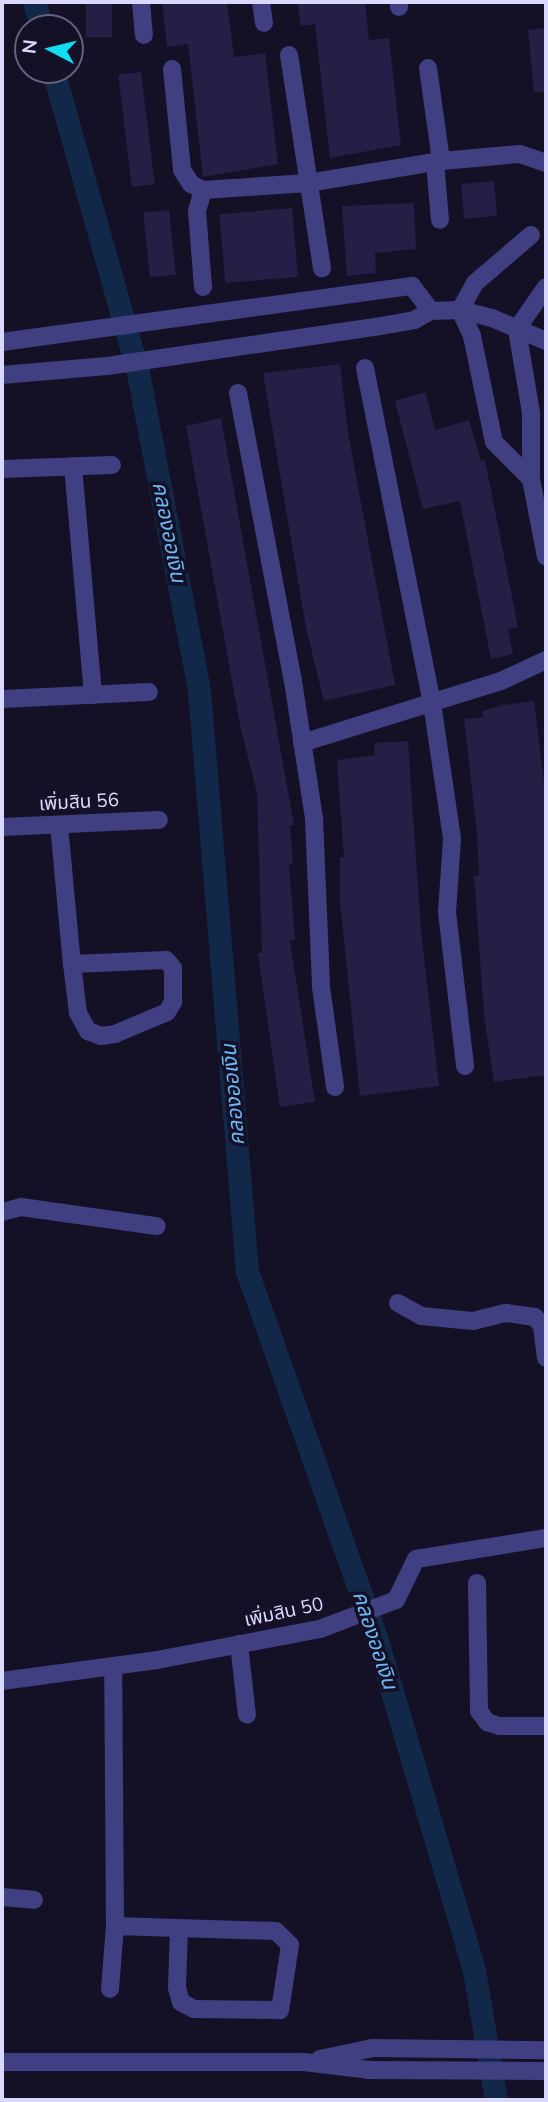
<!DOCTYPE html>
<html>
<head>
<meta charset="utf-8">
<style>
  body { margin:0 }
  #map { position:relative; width:548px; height:2102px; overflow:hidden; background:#141126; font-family:"Nunito Sans","Noto Sans Thai",sans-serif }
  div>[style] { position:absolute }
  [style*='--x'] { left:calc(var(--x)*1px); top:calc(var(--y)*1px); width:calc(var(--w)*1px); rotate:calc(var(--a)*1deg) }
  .canal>* { height:23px; margin:-11.5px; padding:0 11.5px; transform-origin:11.5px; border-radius:11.5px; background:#122849 }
  .building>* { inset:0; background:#251e45; transform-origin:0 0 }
  .minor>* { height:18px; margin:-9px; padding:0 9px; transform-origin:9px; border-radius:9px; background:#403f82 }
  span { translate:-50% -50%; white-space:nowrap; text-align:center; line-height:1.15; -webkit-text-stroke:7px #141126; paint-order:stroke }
  .street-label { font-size:19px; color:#dbd8fd }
  .water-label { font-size:21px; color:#6cb9f6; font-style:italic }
  .frame { position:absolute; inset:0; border:4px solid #dbd8fd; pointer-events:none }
  .north { position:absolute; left:14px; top:14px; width:70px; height:70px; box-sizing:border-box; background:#141126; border:2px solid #64617c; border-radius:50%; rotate:277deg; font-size:19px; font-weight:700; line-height:28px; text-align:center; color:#dbd8fd }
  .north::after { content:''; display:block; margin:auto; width:24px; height:32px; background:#10def0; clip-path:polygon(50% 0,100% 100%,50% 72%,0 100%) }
</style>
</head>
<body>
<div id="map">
  <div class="canal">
    <div style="--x:34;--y:2;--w:27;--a:73"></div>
    <div style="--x:53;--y:70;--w:315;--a:74.3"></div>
    <div style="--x:138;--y:373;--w:324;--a:79.1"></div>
    <div style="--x:199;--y:691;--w:582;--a:85.27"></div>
    <div style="--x:247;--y:1271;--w:388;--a:70.6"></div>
    <div style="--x:376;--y:1637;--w:347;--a:73.6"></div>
    <div style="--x:474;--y:1970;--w:132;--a:80.4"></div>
  </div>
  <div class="building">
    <div style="left:86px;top:2px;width:26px;height:35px"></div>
    <div style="clip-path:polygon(162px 2px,227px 2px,234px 57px,265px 53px,278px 164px,203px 177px,188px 44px,167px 47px)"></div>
    <div style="clip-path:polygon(297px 2px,365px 2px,369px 40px,389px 38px,401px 145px,330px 158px,315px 24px,301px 26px)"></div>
    <div style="clip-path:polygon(546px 28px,546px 92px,534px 92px,528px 30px)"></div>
    <div style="left:141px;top:72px;width:113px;height:23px;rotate:83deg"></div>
    <div style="left:494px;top:181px;width:35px;height:33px;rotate:85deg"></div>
    <div style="clip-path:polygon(414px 203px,416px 249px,375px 253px,376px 273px,347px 276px,342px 206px)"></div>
    <div style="left:292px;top:208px;width:69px;height:73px;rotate:85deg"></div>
    <div style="left:169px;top:210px;width:65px;height:26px;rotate:84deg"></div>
    <div style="clip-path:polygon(340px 364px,348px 433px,395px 685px,324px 701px,306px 628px,263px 373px)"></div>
    <div style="clip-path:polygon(426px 392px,435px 430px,469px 420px,481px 461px,485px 460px,518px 627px,508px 629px,513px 654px,491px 659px,460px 501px,423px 509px,395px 401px)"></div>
    <div style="clip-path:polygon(221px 418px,294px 825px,290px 825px,293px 863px,289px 864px,295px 940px,290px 941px,315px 1102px,280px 1107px,258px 953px,262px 953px,257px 793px,240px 725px,186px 426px)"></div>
    <div style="clip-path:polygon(534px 701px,546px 799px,546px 1075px,494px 1082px,484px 1015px,474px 876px,479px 875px,477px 833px,464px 719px,483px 717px,482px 711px,504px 705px)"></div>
    <div style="clip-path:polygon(408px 741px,421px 932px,439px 1086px,360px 1096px,340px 901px,340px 857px,344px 857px,337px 760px,375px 755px,374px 743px)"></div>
  </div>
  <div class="minor">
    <div style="--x:141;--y:2;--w:33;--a:85"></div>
    <div style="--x:261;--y:2;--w:21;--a:82"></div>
    <div style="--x:399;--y:2;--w:5;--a:90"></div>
    <div style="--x:289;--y:55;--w:216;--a:81.2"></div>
    <div style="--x:428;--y:68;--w:94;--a:82"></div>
    <div style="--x:441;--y:161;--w:79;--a:-5.1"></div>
    <div style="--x:520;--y:154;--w:28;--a:19"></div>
    <div style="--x:172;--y:69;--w:101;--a:84.3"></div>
    <div style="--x:182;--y:170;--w:17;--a:57"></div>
    <div style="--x:191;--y:184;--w:13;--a:27"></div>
    <div style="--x:203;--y:190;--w:105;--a:-3.8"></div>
    <div style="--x:308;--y:183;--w:135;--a:-9.4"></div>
    <div style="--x:435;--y:162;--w:58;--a:85.1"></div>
    <div style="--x:531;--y:235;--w:74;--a:139.4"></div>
    <div style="--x:475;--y:283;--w:31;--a:119"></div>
    <div style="--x:460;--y:310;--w:29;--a:65"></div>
    <div style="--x:472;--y:336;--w:108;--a:78.3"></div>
    <div style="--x:494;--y:442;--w:52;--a:45"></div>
    <div style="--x:531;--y:479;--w:66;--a:-90"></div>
    <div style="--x:531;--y:413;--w:85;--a:-99.5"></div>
    <div style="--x:517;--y:329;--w:51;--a:-55.4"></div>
    <div style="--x:203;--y:287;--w:76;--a:-94.5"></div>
    <div style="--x:197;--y:211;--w:22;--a:-74"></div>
    <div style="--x:2;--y:342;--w:414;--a:-7.8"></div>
    <div style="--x:412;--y:286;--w:31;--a:53"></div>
    <div style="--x:365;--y:368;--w:342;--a:78.7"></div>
    <div style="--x:432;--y:703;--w:137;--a:81.6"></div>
    <div style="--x:452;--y:839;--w:73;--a:93.9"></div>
    <div style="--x:447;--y:912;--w:155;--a:83.3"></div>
    <div style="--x:2;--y:375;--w:105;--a:-4.9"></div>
    <div style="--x:107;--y:366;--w:271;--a:-8.3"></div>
    <div style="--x:375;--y:327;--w:40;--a:-10"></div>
    <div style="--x:414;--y:320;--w:19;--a:-28"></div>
    <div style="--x:431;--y:311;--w:29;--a:-2"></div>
    <div style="--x:460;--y:310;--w:33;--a:14"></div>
    <div style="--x:492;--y:318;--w:59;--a:23.1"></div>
    <div style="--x:238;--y:393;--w:293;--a:79.2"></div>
    <div style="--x:293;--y:681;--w:139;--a:81.3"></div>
    <div style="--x:314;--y:818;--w:169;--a:87.6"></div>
    <div style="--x:321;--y:987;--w:101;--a:82"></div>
    <div style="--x:73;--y:466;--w:230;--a:85"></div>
    <div style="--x:2;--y:469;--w:110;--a:-2.1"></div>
    <div style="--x:531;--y:479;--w:79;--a:79.1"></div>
    <div style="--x:2;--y:699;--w:147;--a:-2.7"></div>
    <div style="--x:302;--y:743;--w:208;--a:-17.3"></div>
    <div style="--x:501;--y:681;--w:50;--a:-25"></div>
    <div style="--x:59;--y:825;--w:140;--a:84.7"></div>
    <div style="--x:72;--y:964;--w:49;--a:83"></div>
    <div style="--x:78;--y:1013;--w:21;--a:61"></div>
    <div style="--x:88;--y:1031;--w:14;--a:21"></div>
    <div style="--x:101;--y:1036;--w:14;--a:-8"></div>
    <div style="--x:115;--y:1034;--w:56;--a:-22.9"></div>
    <div style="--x:167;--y:1012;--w:12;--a:-59"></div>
    <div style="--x:173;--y:1002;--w:34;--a:-90"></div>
    <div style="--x:173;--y:968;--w:11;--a:-131"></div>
    <div style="--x:166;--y:960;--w:94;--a:177.6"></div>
    <div style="--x:2;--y:827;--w:157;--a:-2.6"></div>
    <div style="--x:2;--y:1212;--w:20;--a:-15"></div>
    <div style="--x:21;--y:1207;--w:137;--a:8"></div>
    <div style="--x:398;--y:1303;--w:26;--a:29"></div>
    <div style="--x:421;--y:1316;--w:52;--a:5.5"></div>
    <div style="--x:473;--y:1321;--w:34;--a:-14"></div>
    <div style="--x:506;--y:1313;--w:29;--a:8"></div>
    <div style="--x:535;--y:1317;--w:11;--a:52"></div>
    <div style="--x:542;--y:1326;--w:32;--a:83"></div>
    <div style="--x:477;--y:1583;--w:128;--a:89.1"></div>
    <div style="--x:479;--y:1711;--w:14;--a:54"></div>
    <div style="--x:487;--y:1722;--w:13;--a:18"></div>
    <div style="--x:499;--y:1726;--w:47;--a:0"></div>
    <div style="--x:239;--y:1644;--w:71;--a:83.6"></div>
    <div style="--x:2;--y:1681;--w:156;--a:-7.7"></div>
    <div style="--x:157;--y:1660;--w:166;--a:-10.8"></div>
    <div style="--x:320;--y:1629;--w:81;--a:-20.9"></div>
    <div style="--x:396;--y:1600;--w:46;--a:-64"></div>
    <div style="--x:416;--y:1559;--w:132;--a:-9.2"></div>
    <div style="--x:2;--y:1897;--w:32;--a:5"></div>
    <div style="--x:115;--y:1926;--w:161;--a:1.8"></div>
    <div style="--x:276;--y:1931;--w:20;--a:45"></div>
    <div style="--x:290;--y:1945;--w:66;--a:98.7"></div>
    <div style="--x:280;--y:2010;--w:86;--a:-179.3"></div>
    <div style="--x:194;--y:2009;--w:15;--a:-152"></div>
    <div style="--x:181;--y:2002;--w:15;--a:-106"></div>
    <div style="--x:177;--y:1988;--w:60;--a:-88.1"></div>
    <div style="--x:110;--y:1989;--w:63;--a:-85.5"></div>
    <div style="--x:115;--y:1926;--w:260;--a:-90.4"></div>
    <div style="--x:320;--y:2059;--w:53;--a:-11.9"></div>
    <div style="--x:372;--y:2048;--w:174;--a:0.7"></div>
    <div style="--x:2;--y:2062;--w:302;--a:0"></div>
    <div style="--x:304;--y:2062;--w:65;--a:7"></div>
    <div style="--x:369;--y:2070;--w:177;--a:0.3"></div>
  </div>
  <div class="street-label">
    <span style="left:79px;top:803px;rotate:-3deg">เพิ่มสิน 56</span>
    <span style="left:284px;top:1613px;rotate:-12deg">เพิ่มสิน 50</span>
  </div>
  <div class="water-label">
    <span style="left:169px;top:532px;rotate:79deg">คลองออเงิน</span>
    <span style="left:233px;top:1095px;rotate:-95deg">คลองออเงิน</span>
    <span style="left:375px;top:1640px;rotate:72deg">คลองออเงิน</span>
  </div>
  <div class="frame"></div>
  <div class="north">N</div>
</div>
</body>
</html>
